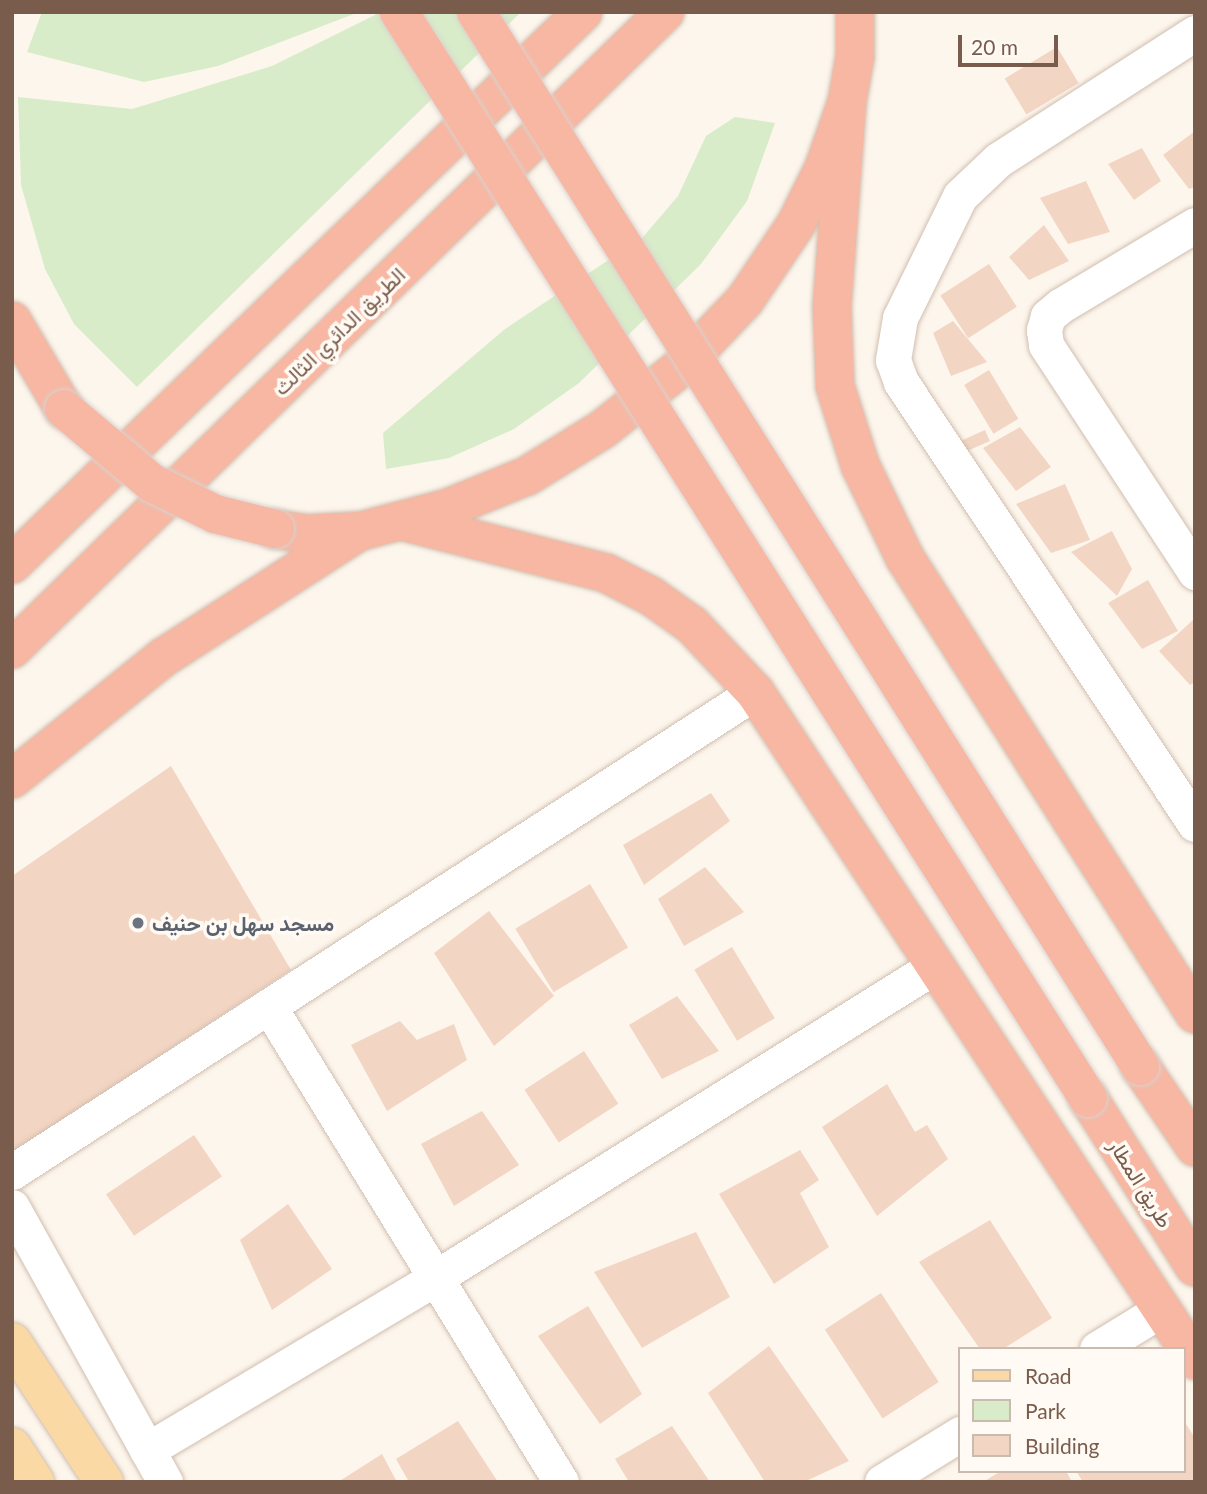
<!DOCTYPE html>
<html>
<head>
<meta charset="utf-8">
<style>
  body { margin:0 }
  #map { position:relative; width:1207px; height:1494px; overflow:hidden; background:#fdf6ec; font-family:Lato,Vazirmatn,sans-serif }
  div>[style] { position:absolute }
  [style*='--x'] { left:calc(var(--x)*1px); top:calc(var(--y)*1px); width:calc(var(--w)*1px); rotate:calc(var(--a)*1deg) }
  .green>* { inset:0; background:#d8ecc9 }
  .building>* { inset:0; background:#f3d5c3; transform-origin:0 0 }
  .roads { filter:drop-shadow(0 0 2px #d1beb0) drop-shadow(0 0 2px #d1beb0) }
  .street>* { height:35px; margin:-17.5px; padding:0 17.5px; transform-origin:17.5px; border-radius:17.5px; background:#fff }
  .primary>* { height:38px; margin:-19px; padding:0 19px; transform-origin:19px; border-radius:19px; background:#fbd9a5 }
  .highway>* { height:38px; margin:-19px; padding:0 19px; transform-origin:19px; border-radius:19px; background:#f7b7a3 }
  .bridges { filter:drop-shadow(0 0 2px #dad1cd) drop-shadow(0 0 2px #dad1cd) }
  .highway-bridge>* { height:38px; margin:-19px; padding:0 19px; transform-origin:19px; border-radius:19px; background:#f7b7a3 }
  .dots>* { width:19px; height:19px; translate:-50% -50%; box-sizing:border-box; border:4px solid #fffaf3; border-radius:50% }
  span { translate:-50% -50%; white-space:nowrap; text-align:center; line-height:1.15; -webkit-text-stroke:7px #fffaf3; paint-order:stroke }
  .street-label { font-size:21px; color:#7a5c4d }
  .worship-label { font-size:21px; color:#5b616d; font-weight:700 }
  .left { translate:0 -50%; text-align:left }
  .frame { position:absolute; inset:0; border:14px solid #7a5c4d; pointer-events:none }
  .legend { position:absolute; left:958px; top:1347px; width:228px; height:126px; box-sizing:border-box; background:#fffaf3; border:2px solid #cabbb1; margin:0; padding:9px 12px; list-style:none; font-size:21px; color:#7a5c4d }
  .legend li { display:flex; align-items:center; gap:14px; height:35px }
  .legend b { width:35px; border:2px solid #cabbb1 }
  .scale { position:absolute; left:958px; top:35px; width:100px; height:32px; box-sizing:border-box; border:4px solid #7a5c4d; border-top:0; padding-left:9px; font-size:21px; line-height:24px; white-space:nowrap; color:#7a5c4d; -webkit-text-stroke:5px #fffaf3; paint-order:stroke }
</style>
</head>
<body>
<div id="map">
  <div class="green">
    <div style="clip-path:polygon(42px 12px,359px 12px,218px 66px,144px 82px,27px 52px)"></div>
    <div style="clip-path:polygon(381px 12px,521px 12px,137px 387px,74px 324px,45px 269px,21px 185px,18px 97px,132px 109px,272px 66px)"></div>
    <div style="clip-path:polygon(735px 117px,775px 123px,747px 201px,701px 264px,579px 383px,514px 429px,449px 458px,386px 469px,383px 433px,505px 329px,643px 237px,678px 196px,706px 136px)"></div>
  </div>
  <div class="building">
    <div style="left:1057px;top:47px;width:42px;height:61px;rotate:59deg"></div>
    <div style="clip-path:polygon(1195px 131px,1195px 187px,1189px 189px,1163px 155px)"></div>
    <div style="clip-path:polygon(1142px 148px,1161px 181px,1134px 200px,1108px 164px)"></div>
    <div style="clip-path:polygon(1086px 181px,1110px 232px,1068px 244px,1040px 198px)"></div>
    <div style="clip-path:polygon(1044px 225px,1069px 261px,1029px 280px,1009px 257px)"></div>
    <div style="left:989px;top:264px;width:51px;height:58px;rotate:57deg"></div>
    <div style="clip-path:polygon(953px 321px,987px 362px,951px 376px,933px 333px)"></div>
    <div style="left:989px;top:370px;width:57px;height:29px;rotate:59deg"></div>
    <div style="clip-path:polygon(1020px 427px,1051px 467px,1016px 491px,983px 448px)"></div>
    <div style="left:985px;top:430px;width:12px;height:28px;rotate:66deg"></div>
    <div style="clip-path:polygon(1065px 484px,1090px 540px,1051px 553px,1016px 504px)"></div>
    <div style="clip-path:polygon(1112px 531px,1132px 569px,1117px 596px,1071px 552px)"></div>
    <div style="clip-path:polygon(1148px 580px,1178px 631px,1142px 649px,1108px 603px)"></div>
    <div style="clip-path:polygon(1193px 620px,1195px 682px,1190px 685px,1159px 651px)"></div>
    <div style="clip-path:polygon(171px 766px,291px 970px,12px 1153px,12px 876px)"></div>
    <div style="clip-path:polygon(711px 793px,730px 821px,644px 885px,623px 845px)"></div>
    <div style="clip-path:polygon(705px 867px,744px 912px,684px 946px,658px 899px)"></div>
    <div style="left:590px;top:884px;width:74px;height:87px;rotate:59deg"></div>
    <div style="clip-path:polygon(489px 911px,554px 996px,494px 1046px,434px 953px)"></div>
    <div style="left:732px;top:947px;width:83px;height:44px;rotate:59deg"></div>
    <div style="clip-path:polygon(677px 996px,719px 1051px,662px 1079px,629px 1025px)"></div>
    <div style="clip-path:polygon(400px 1021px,417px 1040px,454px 1024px,467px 1060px,387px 1111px,351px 1045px)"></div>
    <div style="left:584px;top:1051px;width:63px;height:71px;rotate:57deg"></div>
    <div style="clip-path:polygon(887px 1084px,915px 1132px,927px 1125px,948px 1159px,877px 1216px,822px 1127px)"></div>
    <div style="clip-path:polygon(482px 1111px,519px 1165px,454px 1206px,421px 1144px)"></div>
    <div style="left:194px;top:1135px;width:50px;height:106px;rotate:56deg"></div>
    <div style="clip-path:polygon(800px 1150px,819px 1180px,800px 1193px,829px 1247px,774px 1284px,719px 1194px)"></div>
    <div style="clip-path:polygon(288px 1204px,332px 1269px,272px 1310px,240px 1240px)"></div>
    <div style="clip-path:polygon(990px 1220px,1052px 1318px,1003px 1349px,980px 1349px,919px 1262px)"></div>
    <div style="clip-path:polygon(696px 1232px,730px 1297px,642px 1348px,594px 1272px)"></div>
    <div style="left:881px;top:1293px;width:106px;height:67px;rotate:57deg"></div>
    <div style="clip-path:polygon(588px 1306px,642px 1394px,600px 1424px,538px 1336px)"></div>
    <div style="clip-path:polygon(769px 1346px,849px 1461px,804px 1482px,765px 1482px,708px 1393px)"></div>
    <div style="clip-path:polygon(458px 1421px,498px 1482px,409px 1482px,396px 1459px)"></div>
    <div style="clip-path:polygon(1184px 1421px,1195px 1438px,1195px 1482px,1083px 1482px,1076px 1471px,1184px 1471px)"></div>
    <div style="clip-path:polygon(672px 1426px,710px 1482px,629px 1482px,615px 1459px)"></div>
    <div style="clip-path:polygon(382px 1454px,397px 1482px,338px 1482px)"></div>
    <div style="clip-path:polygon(1001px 1471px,1066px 1471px,1072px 1482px,983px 1482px)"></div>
  </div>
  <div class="roads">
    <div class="street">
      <div style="--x:1195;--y:33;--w:234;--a:147.2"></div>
      <div style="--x:998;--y:160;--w:52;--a:136.5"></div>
      <div style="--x:960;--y:196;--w:136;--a:116.2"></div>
      <div style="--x:900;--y:318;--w:43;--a:99.5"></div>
      <div style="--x:893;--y:360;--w:23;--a:70"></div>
      <div style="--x:901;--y:382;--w:531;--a:56.37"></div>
      <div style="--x:1195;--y:225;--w:157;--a:149"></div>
      <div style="--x:1060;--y:306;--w:16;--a:140"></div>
      <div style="--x:1048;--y:316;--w:15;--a:106"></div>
      <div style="--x:1044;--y:330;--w:15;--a:82"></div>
      <div style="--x:1046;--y:345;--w:272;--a:56.7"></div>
      <div style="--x:270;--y:1008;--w:556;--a:58.45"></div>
      <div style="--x:12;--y:1172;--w:885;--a:-32.86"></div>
      <div style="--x:12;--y:1207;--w:315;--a:60.9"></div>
      <div style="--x:1097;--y:1349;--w:73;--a:-31.5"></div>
      <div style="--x:147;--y:1450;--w:335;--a:-30.8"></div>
      <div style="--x:435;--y:1278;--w:589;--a:-31.96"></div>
      <div style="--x:882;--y:1482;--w:92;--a:-31.6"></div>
    </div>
    <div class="primary">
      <div style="--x:12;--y:1342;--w:168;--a:56.7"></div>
      <div style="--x:12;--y:1447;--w:42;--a:56.7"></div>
    </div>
    <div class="highway">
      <div style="--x:847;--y:102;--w:206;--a:94.2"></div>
      <div style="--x:832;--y:307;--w:79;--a:87.8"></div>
      <div style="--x:835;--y:386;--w:83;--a:72.4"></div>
      <div style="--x:860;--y:465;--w:103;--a:64.2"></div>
      <div style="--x:905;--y:558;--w:540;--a:57.55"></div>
      <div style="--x:12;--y:321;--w:102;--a:59.4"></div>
      <div style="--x:406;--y:522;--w:206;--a:14.3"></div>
      <div style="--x:606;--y:573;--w:51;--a:27.1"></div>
      <div style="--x:651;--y:596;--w:50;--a:35.3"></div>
      <div style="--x:692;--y:625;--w:92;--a:46.8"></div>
      <div style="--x:755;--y:692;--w:800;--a:56.63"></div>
      <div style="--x:275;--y:529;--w:31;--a:9"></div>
      <div style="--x:306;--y:534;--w:55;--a:-3.1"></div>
      <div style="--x:361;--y:531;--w:90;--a:-14.8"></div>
      <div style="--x:448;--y:508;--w:85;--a:-22.1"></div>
      <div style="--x:527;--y:476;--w:89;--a:-31.7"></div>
      <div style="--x:603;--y:429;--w:98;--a:-38.4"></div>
      <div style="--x:680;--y:368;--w:94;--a:-46.3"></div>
      <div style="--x:745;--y:300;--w:89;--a:-56"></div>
      <div style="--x:795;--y:226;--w:65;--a:-63.4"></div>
      <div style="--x:824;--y:168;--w:70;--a:-70.8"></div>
      <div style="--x:847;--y:102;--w:47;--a:-80.1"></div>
      <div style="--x:855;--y:56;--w:44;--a:-90"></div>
      <div style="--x:12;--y:564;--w:794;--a:-44.03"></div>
      <div style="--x:12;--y:649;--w:912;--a:-44.29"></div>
      <div style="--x:12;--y:779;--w:195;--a:-38.8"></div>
      <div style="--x:164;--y:657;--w:227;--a:-32.8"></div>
      <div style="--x:1140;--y:1066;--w:98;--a:55.8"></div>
      <div style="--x:1088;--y:1098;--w:200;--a:57.7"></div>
    </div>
  </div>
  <div class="bridges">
    <div class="highway-bridge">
      <div style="--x:399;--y:12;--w:1286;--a:57.61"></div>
      <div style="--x:476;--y:12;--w:1246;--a:57.79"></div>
      <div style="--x:64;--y:409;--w:115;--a:40.1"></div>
      <div style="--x:152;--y:483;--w:70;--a:26.2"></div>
      <div style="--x:215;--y:514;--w:62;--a:14"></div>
    </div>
  </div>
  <div class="dots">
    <div style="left:138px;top:923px;background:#6b7280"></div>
  </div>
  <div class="street-label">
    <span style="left:339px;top:331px;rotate:-44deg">الطريق الدائري الثالث</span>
    <span style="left:1141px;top:1183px;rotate:58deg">طريق المطار</span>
  </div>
  <div class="worship-label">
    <span class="left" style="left:152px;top:923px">مسجد سهل بن حنيف</span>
  </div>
  <div class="frame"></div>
  <ul class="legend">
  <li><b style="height:9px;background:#fbd9a5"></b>Road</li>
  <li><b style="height:19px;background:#d8ecc9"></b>Park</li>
  <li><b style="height:19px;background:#f3d5c3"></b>Building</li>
  </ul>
  <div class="scale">20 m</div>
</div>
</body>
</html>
